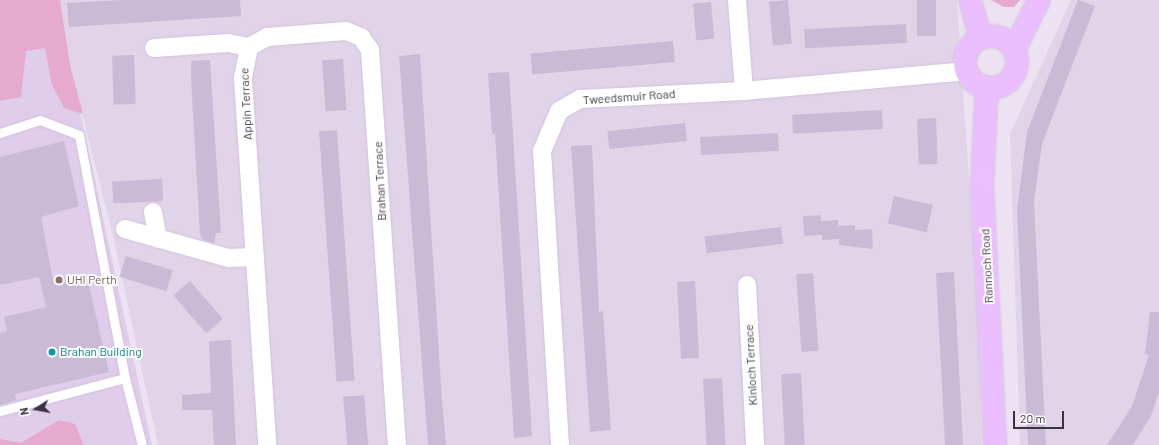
<!DOCTYPE html>
<html>
<head>
<meta charset="utf-8">
<style>
  body { margin:0 }
  #map { position:relative; width:1159px; height:445px; overflow:hidden; background:#ece2f1; font-family:Barlow,sans-serif }
  div>[style] { position:absolute }
  [style*='--x'] { left:calc(var(--x)*1px); top:calc(var(--y)*1px); width:calc(var(--w)*1px); rotate:calc(var(--a)*1deg) }
  .residential>* { inset:0; background:#e1d4e9 }
  .education>* { inset:0; background:#e0cceb }
  .green>* { inset:0; background:#e6aacf }
  .building>* { inset:0; background:#c9bbd6; transform-origin:0 0 }
  .roads { filter:drop-shadow(0 0 1px #d1c2da) drop-shadow(0 0 1px #d1c2da) }
  .lane>* { height:9px; margin:-4.5px; padding:0 4.5px; transform-origin:4.5px; border-radius:4.5px; background:#fff }
  .street>* { height:18px; margin:-9px; padding:0 9px; transform-origin:9px; border-radius:9px; background:#fff }
  .secondary>* { height:22px; margin:-11px; padding:0 11px; transform-origin:11px; border-radius:11px; background:#ebbfff }
  .secondary>.ring { margin:-11px; padding:0; box-sizing:content-box; background:none; border:22px solid #ebbfff; border-radius:50% }
  .dots>* { width:11px; height:11px; translate:-50% -50%; box-sizing:border-box; border:2px solid #fff; border-radius:50% }
  span { translate:-50% -50%; white-space:nowrap; text-align:center; line-height:1.15; -webkit-text-stroke:4px #fff; paint-order:stroke }
  .street-label { font-size:12px; color:#3b3343 }
  .education-label { font-size:12px; color:#785e54 }
  .left { translate:0 -50%; text-align:left }
  .culture-label { font-size:12px; color:#0d838f }
  .north { position:absolute; left:16px; top:389px; width:40px; height:40px; -webkit-text-stroke:3px #fff; paint-order:stroke; rotate:259deg; font-size:11px; font-weight:700; line-height:16px; text-align:center; color:#3b3343 }
  .north::after { content:''; display:block; margin:auto; width:14px; height:18px; background:#3b3343; clip-path:polygon(50% 0,100% 100%,50% 72%,0 100%) }
  .scale { position:absolute; left:1013px; top:411px; width:51px; height:18px; box-sizing:border-box; border:2px solid #3b3343; border-top:0; padding-left:5px; font-size:12px; line-height:14px; white-space:nowrap; color:#3b3343; -webkit-text-stroke:3px #fff; paint-order:stroke }
</style>
</head>
<body>
<div id="map">
  <div class="residential">
    <div style="clip-path:polygon(60px 0,957px 0,977px 298px,982px 445px,158px 445px,113px 236px,70px 65px)"></div>
    <div style="clip-path:polygon(1071px 0,1159px 0,1159px 445px,1020px 445px,1010px 134px)"></div>
  </div>
  <div class="education">
    <div style="clip-path:polygon(0 0,60px 0,70px 65px,152px 445px,0 445px)"></div>
  </div>
  <div class="green">
    <div style="clip-path:polygon(0 0,60px 0,70px 65px,83px 114px,64px 108px,52px 85px,45px 48px,26px 51px,21px 97px,0 101px)"></div>
    <div style="clip-path:polygon(991px 0,1020px 0,1014px 7px,1004px 7px)"></div>
    <div style="clip-path:polygon(59px 420px,75px 424px,84px 445px,0 445px,0 439px,21px 443px)"></div>
  </div>
  <div class="building">
    <div style="clip-path:polygon(121px 0,240px 0,241px 16px,69px 27px,67px 3px)"></div>
    <div style="left:788px;top:0;width:44px;height:19px;rotate:85deg"></div>
    <div style="left:917px;top:0;width:19px;height:36px"></div>
    <div style="clip-path:polygon(1078px 0,1095px 6px,1042px 144px,1034px 202px,1046px 445px,1028px 445px,1017px 210px,1027px 132px)"></div>
    <div style="left:711px;top:2px;width:37px;height:18px;rotate:85deg"></div>
    <div style="left:906px;top:24px;width:19px;height:102px;rotate:87deg"></div>
    <div style="left:673px;top:41px;width:21px;height:143px;rotate:85deg"></div>
    <div style="clip-path:polygon(420px 54px,442px 400px,446px 445px,428px 445px,399px 56px)"></div>
    <div style="left:134px;top:55px;width:49px;height:22px;rotate:88deg"></div>
    <div style="left:343px;top:59px;width:51px;height:21px;rotate:86deg"></div>
    <div style="clip-path:polygon(210px 60px,221px 233px,216px 233px,214px 243px,203px 240px,200px 234px,191px 79px,191px 61px)"></div>
    <div style="clip-path:polygon(509px 72px,532px 436px,514px 438px,495px 134px,492px 134px,488px 73px)"></div>
    <div style="left:882px;top:110px;width:19px;height:90px;rotate:87deg"></div>
    <div style="left:936px;top:118px;width:46px;height:19px;rotate:88deg"></div>
    <div style="left:685px;top:123px;width:18px;height:78px;rotate:84deg"></div>
    <div style="left:337px;top:130px;width:251px;height:18px;rotate:86deg"></div>
    <div style="left:778px;top:133px;width:18px;height:78px;rotate:87deg"></div>
    <div style="clip-path:polygon(64px 141px,79px 206px,41px 217px,54px 285px,87px 277px,109px 372px,15px 394px,16px 400px,0 405px,0 333px,7px 331px,4px 317px,46px 307px,39px 277px,0 285px,0 157px)"></div>
    <div style="clip-path:polygon(592px 145px,599px 312px,603px 311px,611px 430px,590px 432px,571px 146px)"></div>
    <div style="left:162px;top:179px;width:22px;height:50px;rotate:87deg"></div>
    <div style="left:894px;top:196px;width:40px;height:28px;rotate:13deg"></div>
    <div style="clip-path:polygon(821px 215px,821px 221px,838px 220px,838px 226px,855px 225px,855px 230px,872px 229px,873px 249px,839px 245px,839px 239px,822px 240px,822px 235px,804px 236px,803px 216px)"></div>
    <div style="left:781px;top:227px;width:17px;height:77px;rotate:83deg"></div>
    <div style="left:126px;top:256px;width:49px;height:22px;rotate:17deg"></div>
    <div style="left:954px;top:272px;width:173px;height:18px;rotate:87deg"></div>
    <div style="left:813px;top:273px;width:78px;height:17px;rotate:86deg"></div>
    <div style="left:190px;top:281px;width:50px;height:22px;rotate:49deg"></div>
    <div style="left:695px;top:281px;width:77px;height:18px;rotate:87deg"></div>
    <div style="clip-path:polygon(1150px 312px,1159px 312px,1159px 392px,1151px 416px,1133px 445px,1107px 445px,1132px 406px,1149px 355px,1145px 354px)"></div>
    <div style="clip-path:polygon(231px 340px,236px 445px,214px 445px,212px 410px,182px 410px,182px 395px,211px 393px,209px 341px)"></div>
    <div style="left:801px;top:373px;width:72px;height:20px;rotate:87deg"></div>
    <div style="left:722px;top:378px;width:67px;height:19px;rotate:87deg"></div>
    <div style="left:364px;top:395px;width:50px;height:21px;rotate:85deg"></div>
  </div>
  <div class="roads">
    <div class="lane">
      <div style="--x:0;--y:133;--w:42;--a:-18"></div>
      <div style="--x:40;--y:120;--w:42;--a:21"></div>
      <div style="--x:79;--y:135;--w:247;--a:79.3"></div>
      <div style="--x:125;--y:378;--w:69;--a:75.8"></div>
      <div style="--x:0;--y:411;--w:129;--a:-14.8"></div>
    </div>
    <div class="street">
      <div style="--x:737;--y:0;--w:91;--a:85.6"></div>
      <div style="--x:249;--y:47;--w:21;--a:-29"></div>
      <div style="--x:267;--y:37;--w:79;--a:-4.3"></div>
      <div style="--x:346;--y:31;--w:16;--a:22"></div>
      <div style="--x:361;--y:37;--w:16;--a:55"></div>
      <div style="--x:370;--y:50;--w:396;--a:86.1"></div>
      <div style="--x:154;--y:48;--w:74;--a:-3.9"></div>
      <div style="--x:228;--y:43;--w:21;--a:11"></div>
      <div style="--x:249;--y:47;--w:33;--a:101"></div>
      <div style="--x:243;--y:79;--w:367;--a:86.2"></div>
      <div style="--x:153;--y:212;--w:27;--a:80"></div>
      <div style="--x:125;--y:229;--w:107;--a:15.7"></div>
      <div style="--x:228;--y:258;--w:27;--a:-2"></div>
      <div style="--x:747;--y:285;--w:160;--a:87.1"></div>
      <div style="--x:560;--y:445;--w:295;--a:-93.5"></div>
      <div style="--x:542;--y:151;--w:43;--a:-67"></div>
      <div style="--x:559;--y:111;--w:24;--a:-30"></div>
      <div style="--x:580;--y:99;--w:164;--a:-2.8"></div>
      <div style="--x:744;--y:91;--w:224;--a:-5.1"></div>
    </div>
    <div class="secondary">
      <div style="--x:970;--y:0;--w:40;--a:74"></div>
      <div class="ring" style="left:965px;top:36px;width:30px;height:30px"></div>
      <div style="--x:1014;--y:50;--w:56;--a:-63.4"></div>
      <div style="--x:991;--y:88;--w:14;--a:111"></div>
      <div style="--x:986;--y:101;--w:85;--a:92.7"></div>
      <div style="--x:982;--y:186;--w:259;--a:87.1"></div>
    </div>
  </div>
  <div class="dots">
    <div style="left:59px;top:280px;background:#8d6e63"></div>
    <div style="left:52px;top:352px;background:#0f9aa8"></div>
  </div>
  <div class="street-label">
    <span style="left:629px;top:97px;rotate:-4deg">Tweedsmuir Road</span>
    <span style="left:246px;top:104px;rotate:-93deg">Appin Terrace</span>
    <span style="left:380px;top:181px;rotate:-93deg">Brahan Terrace</span>
    <span style="left:987px;top:266px;rotate:-93deg">Rannoch Road</span>
    <span style="left:751px;top:365px;rotate:-93deg">Kinloch Terrace</span>
  </div>
  <div class="education-label">
    <span class="left" style="left:67px;top:280px">UHI Perth</span>
  </div>
  <div class="culture-label">
    <span class="left" style="left:60px;top:352px">Brahan Building</span>
  </div>
  <div class="north">N</div>
  <div class="scale">20 m</div>
</div>
</body>
</html>
